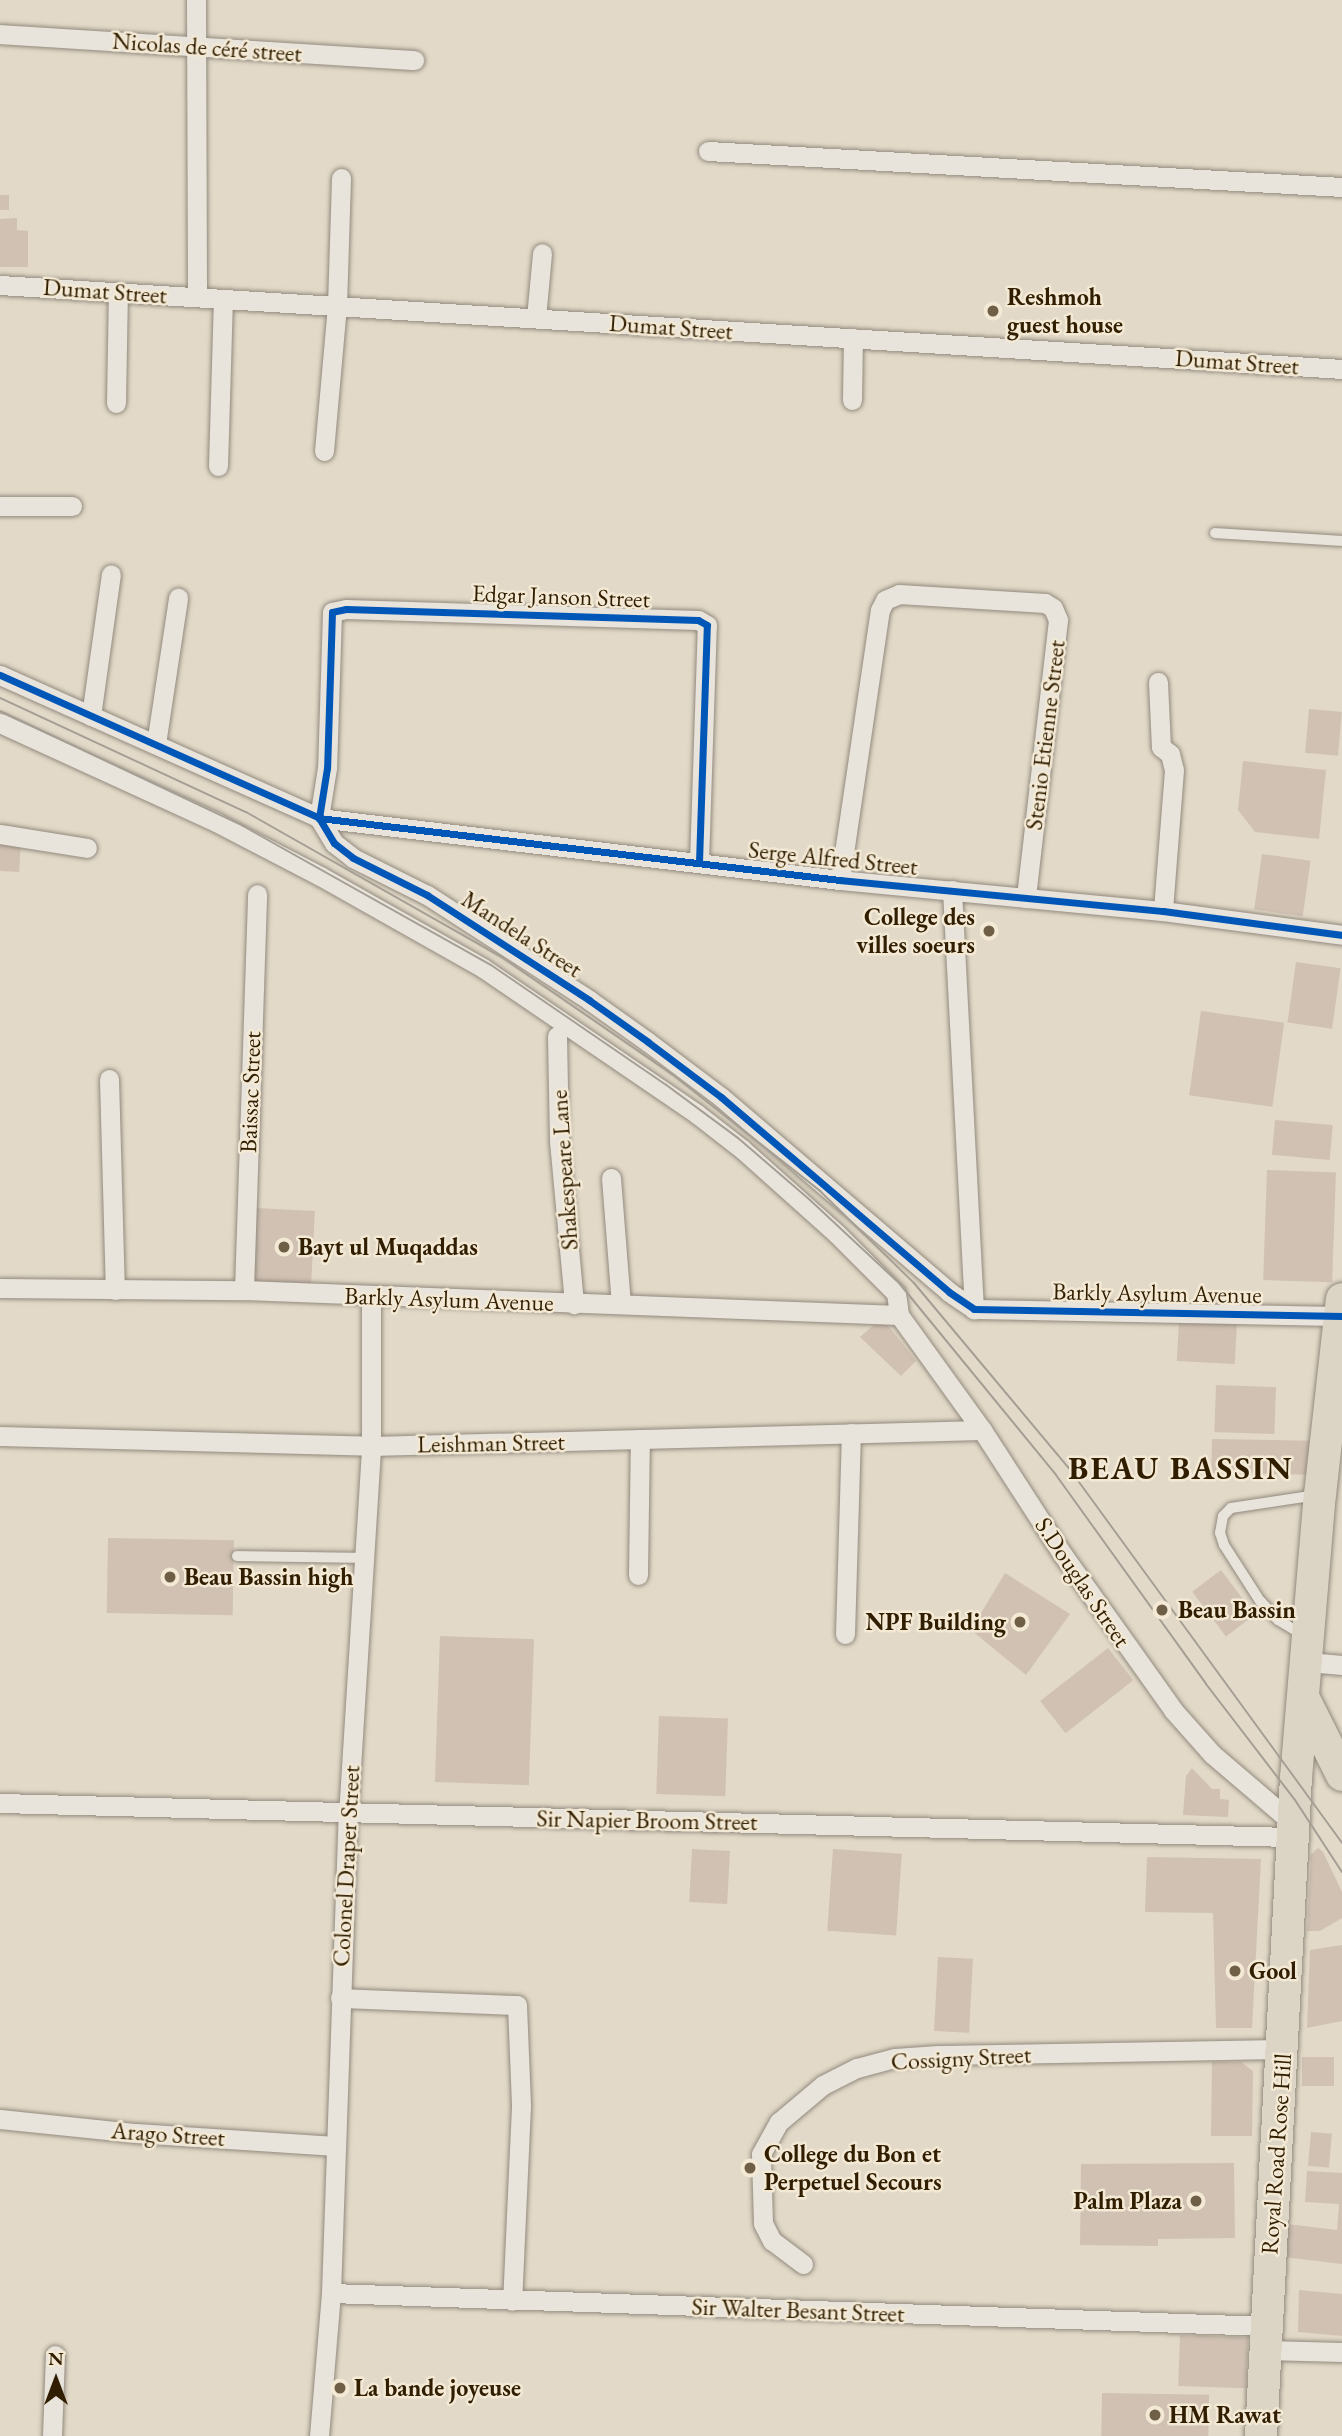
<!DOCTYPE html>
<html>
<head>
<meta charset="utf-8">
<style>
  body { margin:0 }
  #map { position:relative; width:1342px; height:2436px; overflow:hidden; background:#e2d9c8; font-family:"EB Garamond",serif }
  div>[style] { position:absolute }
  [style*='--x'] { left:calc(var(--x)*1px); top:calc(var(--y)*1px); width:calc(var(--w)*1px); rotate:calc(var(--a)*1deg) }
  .building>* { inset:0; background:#d0c1b3; transform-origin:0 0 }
  .roads { filter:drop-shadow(0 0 2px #928a7d) drop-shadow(0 0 2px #928a7d) }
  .service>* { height:10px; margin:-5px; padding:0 5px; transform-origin:5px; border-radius:5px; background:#e8e3db }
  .minor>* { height:19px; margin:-9.5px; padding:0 9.5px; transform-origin:9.5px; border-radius:9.5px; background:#e8e3db }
  .primary>* { height:32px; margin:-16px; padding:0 16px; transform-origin:16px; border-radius:16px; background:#dcd4c5 }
  .tram>* { height:2px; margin:-1px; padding:0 1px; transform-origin:1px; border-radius:1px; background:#a49e94 }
  .cycleway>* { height:7px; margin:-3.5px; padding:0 3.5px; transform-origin:3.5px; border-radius:3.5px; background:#0057b8 }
  .dots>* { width:19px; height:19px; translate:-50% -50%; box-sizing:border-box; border:4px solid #f3e9d4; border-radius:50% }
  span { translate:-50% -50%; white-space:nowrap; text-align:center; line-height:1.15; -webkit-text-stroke:5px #f3e9d4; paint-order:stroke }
  .street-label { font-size:24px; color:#311e00 }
  .poi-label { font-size:24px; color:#311e00; font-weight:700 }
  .left { translate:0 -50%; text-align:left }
  .right { translate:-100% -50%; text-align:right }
  .district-label { font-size:32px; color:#311e00; font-weight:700; letter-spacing:2px }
  .north { position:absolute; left:21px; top:2345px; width:70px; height:70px; -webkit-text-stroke:5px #f3e9d4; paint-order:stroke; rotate:0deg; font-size:19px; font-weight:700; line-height:28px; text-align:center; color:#311e00 }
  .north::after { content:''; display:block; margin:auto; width:24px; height:32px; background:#311e00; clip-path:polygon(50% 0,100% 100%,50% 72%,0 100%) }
</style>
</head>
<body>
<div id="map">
  <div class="building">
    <div style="left:0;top:195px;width:9px;height:15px"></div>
    <div style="clip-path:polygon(17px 218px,17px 230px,28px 231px,28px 267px,0 267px,0 219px)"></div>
    <div style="left:1309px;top:709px;width:33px;height:44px;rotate:5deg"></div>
    <div style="clip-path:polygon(1243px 761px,1326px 770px,1319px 839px,1255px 832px,1238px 810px)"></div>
    <div style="left:0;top:837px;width:21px;height:34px;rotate:3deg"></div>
    <div style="left:1262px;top:854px;width:49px;height:56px;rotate:8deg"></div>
    <div style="left:1296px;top:962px;width:45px;height:61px;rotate:8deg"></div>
    <div style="left:1201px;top:1011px;width:84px;height:85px;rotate:8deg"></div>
    <div style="left:1275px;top:1120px;width:58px;height:35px;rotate:5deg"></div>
    <div style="left:1267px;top:1170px;width:69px;height:110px;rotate:2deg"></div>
    <div style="left:256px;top:1208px;width:59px;height:75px;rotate:3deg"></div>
    <div style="clip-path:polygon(882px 1318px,916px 1361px,901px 1376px,860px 1337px)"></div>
    <div style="left:1237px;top:1321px;width:43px;height:58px;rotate:93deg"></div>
    <div style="left:1216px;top:1385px;width:60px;height:47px;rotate:2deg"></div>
    <div style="left:1212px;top:1439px;width:101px;height:34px;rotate:1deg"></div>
    <div style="left:108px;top:1538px;width:126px;height:75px;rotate:1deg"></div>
    <div style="left:1221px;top:1570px;width:56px;height:36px;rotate:53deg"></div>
    <div style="clip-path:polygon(1005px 1573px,1070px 1614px,1026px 1675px,971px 1630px)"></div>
    <div style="left:440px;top:1636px;width:94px;height:146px;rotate:2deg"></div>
    <div style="left:1108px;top:1648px;width:41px;height:86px;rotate:52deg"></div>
    <div style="left:659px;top:1716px;width:69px;height:78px;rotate:2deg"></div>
    <div style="clip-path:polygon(1192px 1768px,1212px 1789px,1220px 1789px,1220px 1799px,1229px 1800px,1228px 1817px,1183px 1815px,1186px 1776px)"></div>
    <div style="clip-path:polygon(1318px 1848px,1323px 1852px,1342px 1892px,1342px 1918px,1320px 1931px,1307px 1931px,1311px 1855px)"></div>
    <div style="left:692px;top:1849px;width:38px;height:53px;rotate:3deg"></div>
    <div style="left:833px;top:1849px;width:69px;height:82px;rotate:4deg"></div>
    <div style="clip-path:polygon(1147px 1857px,1261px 1859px,1252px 2028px,1216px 2028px,1213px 1913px,1145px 1912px)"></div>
    <div style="clip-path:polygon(1342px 1945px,1342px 2021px,1307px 2028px,1310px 1950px)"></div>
    <div style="left:938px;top:1957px;width:35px;height:74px;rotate:3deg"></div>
    <div style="left:1302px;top:2057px;width:32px;height:29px"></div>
    <div style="clip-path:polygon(1212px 2062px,1241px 2062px,1253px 2071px,1252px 2136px,1211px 2136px)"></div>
    <div style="left:1311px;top:2132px;width:21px;height:34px;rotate:5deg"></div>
    <div style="clip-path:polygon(1234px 2163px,1235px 2238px,1158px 2239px,1158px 2246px,1080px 2245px,1081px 2164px)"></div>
    <div style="clip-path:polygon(1307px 2171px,1342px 2173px,1342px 2264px,1284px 2257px,1287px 2224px,1337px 2230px,1339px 2204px,1305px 2202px)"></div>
    <div style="clip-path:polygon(1299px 2290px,1342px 2294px,1342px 2336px,1298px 2332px)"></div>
    <div style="left:1180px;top:2335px;width:68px;height:51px;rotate:2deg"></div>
    <div style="left:1102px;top:2393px;width:107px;height:43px;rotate:1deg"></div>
  </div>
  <div class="roads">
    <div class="service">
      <div style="--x:1215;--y:533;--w:127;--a:3.6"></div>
      <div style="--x:237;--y:1556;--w:127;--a:0.9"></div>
      <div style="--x:1303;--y:1635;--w:29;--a:-149"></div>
      <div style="--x:1278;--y:1620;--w:26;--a:-133"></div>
      <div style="--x:1260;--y:1601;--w:67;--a:-122.7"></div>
      <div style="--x:1224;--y:1545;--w:13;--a:-108"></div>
      <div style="--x:1220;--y:1533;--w:17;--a:-80"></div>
      <div style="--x:1223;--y:1516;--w:11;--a:-45"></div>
      <div style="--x:1231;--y:1508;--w:87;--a:-8.6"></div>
    </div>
    <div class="minor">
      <div style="--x:196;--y:0;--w:297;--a:89.8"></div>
      <div style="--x:0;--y:34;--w:415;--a:3.6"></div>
      <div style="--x:708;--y:151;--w:635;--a:3.25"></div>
      <div style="--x:0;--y:285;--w:1345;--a:3.58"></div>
      <div style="--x:536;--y:318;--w:65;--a:-84.7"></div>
      <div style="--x:852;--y:400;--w:62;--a:-89.1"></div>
      <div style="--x:116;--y:403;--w:111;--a:-89"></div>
      <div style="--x:324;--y:451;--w:146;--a:-84.9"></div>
      <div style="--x:337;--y:306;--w:128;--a:-88.2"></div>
      <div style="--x:218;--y:466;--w:167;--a:-88.3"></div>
      <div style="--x:0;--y:506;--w:72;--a:0"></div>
      <div style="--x:0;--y:675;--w:350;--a:24.1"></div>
      <div style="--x:319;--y:818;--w:29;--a:59"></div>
      <div style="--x:334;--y:843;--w:24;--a:38"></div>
      <div style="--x:353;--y:858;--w:83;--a:26.6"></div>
      <div style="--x:427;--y:895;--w:193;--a:32.9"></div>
      <div style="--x:589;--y:1000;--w:72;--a:35.4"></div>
      <div style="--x:648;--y:1042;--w:91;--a:37"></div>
      <div style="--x:721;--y:1097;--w:300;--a:40.5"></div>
      <div style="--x:949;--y:1292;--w:30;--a:34"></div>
      <div style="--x:974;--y:1309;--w:366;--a:1.1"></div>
      <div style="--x:1158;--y:682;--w:65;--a:87.4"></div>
      <div style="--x:1161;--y:747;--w:11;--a:38"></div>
      <div style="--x:1170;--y:754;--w:16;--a:76"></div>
      <div style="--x:1174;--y:770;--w:141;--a:94.5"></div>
      <div style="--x:91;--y:716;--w:143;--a:-82"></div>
      <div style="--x:0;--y:723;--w:238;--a:24.6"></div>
      <div style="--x:216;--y:822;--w:117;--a:27.4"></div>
      <div style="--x:320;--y:876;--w:187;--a:29.4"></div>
      <div style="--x:483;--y:968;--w:259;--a:34.3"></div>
      <div style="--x:697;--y:1114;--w:57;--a:37.9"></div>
      <div style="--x:742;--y:1149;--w:127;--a:41.8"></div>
      <div style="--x:837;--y:1234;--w:83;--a:45"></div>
      <div style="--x:896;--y:1293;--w:22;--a:82"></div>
      <div style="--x:156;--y:744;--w:148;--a:-81.4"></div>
      <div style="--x:0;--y:834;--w:88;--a:9.1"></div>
      <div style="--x:699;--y:862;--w:237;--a:-88.1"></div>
      <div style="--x:707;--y:625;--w:10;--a:-151"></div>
      <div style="--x:698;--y:620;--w:352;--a:-178.2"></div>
      <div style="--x:346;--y:609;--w:14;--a:168"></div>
      <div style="--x:332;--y:612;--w:156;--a:91.8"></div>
      <div style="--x:327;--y:768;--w:51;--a:99.1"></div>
      <div style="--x:319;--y:818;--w:525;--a:6.79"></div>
      <div style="--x:840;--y:880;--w:324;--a:5.5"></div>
      <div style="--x:1163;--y:911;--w:181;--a:7.6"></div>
      <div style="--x:840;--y:880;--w:273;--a:-81.6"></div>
      <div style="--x:880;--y:610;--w:11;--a:-63"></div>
      <div style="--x:885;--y:600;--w:15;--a:-23"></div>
      <div style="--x:899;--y:594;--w:146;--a:3.5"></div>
      <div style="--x:1045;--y:603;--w:9;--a:32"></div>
      <div style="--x:1053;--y:608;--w:13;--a:67"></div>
      <div style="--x:1058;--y:620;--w:280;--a:96.6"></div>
      <div style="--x:952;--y:890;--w:420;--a:87"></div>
      <div style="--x:557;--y:1036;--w:105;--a:88.9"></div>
      <div style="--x:559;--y:1141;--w:164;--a:84.7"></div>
      <div style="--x:109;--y:1079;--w:211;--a:88.4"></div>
      <div style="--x:611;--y:1178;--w:126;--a:85.5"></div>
      <div style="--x:0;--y:1288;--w:244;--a:0.5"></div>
      <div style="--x:244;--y:1290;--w:655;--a:2.19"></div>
      <div style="--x:244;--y:1290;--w:396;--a:-88.1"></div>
      <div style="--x:899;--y:1315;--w:142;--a:54.2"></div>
      <div style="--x:982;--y:1430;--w:149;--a:57.1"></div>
      <div style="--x:1063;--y:1555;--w:190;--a:54.6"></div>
      <div style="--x:1173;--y:1710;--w:59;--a:48.4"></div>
      <div style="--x:1212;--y:1754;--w:109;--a:40.5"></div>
      <div style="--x:0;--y:1436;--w:371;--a:1.5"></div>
      <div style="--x:371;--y:1446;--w:611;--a:-1.5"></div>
      <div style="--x:638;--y:1575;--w:136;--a:-89.2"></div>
      <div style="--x:845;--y:1634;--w:201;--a:-88.3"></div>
      <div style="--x:1308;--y:1662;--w:34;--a:5"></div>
      <div style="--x:0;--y:1803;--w:1294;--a:1.51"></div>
      <div style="--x:340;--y:1998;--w:177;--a:2.3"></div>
      <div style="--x:517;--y:2005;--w:101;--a:87.7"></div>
      <div style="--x:521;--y:2106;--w:195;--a:92.6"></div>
      <div style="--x:0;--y:2119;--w:137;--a:5.9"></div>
      <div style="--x:136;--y:2133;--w:200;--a:3.7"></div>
      <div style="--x:803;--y:2264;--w:39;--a:-143"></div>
      <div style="--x:772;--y:2241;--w:20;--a:-117"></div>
      <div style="--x:763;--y:2223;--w:69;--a:-91.7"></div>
      <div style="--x:761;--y:2154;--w:37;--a:-61"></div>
      <div style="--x:779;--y:2122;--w:57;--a:-40.1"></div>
      <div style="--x:823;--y:2085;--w:38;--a:-27"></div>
      <div style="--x:857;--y:2068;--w:39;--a:-15"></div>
      <div style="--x:895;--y:2058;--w:43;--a:-4"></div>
      <div style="--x:938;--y:2055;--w:346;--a:-1"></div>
      <div style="--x:331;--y:2293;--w:935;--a:2.02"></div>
      <div style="--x:1265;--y:2350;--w:77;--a:1.5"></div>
      <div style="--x:52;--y:2436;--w:81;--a:-87.9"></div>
      <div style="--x:319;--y:2436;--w:144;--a:-85.2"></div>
      <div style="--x:331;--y:2293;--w:478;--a:-88"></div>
      <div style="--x:348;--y:1815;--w:370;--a:-86.4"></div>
      <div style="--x:371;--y:1446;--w:150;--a:-90"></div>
    </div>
    <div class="primary">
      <div style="--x:1304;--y:1699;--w:85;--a:63.4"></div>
      <div style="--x:1261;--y:2436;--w:659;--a:-86.96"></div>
      <div style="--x:1296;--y:1778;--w:284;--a:-85.2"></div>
      <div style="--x:1320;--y:1495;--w:197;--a:-83.6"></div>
    </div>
  </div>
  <div class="tram">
    <div style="--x:0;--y:698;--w:271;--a:24.9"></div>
    <div style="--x:246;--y:812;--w:296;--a:29.6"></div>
    <div style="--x:503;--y:958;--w:205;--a:34.5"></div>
    <div style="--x:672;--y:1074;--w:189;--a:38.3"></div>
    <div style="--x:820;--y:1191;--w:132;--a:44.4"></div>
    <div style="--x:914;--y:1283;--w:240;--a:50.1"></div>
    <div style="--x:1068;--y:1467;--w:465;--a:53.9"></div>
    <div style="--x:0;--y:711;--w:269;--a:25.3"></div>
    <div style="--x:243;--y:826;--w:284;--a:29.3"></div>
    <div style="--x:491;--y:965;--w:211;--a:34.4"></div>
    <div style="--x:665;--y:1084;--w:91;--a:36.5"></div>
    <div style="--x:738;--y:1138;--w:95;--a:40.7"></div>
    <div style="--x:810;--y:1200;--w:122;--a:43"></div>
    <div style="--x:899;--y:1283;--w:248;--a:50.7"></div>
    <div style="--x:1056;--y:1475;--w:257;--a:54.3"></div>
    <div style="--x:1206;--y:1684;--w:146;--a:52.5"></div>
    <div style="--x:1295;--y:1800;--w:86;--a:56.9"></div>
  </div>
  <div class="cycleway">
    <div style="--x:0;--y:675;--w:350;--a:24.1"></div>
    <div style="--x:319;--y:818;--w:29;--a:59"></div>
    <div style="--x:334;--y:843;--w:24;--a:38"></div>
    <div style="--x:353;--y:858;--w:83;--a:26.6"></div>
    <div style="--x:427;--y:895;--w:193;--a:32.9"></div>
    <div style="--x:589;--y:1000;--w:72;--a:35.4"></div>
    <div style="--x:648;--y:1042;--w:91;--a:37"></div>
    <div style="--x:721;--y:1097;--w:300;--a:40.5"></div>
    <div style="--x:949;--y:1292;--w:30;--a:34"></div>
    <div style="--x:974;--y:1309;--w:368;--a:1.1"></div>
    <div style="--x:699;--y:862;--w:237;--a:-88.1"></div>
    <div style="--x:707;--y:625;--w:10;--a:-151"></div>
    <div style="--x:698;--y:620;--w:352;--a:-178.2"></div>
    <div style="--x:346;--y:609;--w:14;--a:168"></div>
    <div style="--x:332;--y:612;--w:156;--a:91.8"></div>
    <div style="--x:327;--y:768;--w:51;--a:99.1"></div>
    <div style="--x:319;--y:818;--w:525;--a:6.79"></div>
    <div style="--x:840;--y:880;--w:324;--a:5.5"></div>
    <div style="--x:1163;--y:911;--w:181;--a:7.6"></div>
  </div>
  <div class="dots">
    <div style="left:993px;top:311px;background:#6f5f46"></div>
    <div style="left:989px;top:931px;background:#6f5f46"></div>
    <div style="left:284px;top:1247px;background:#6f5f46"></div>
    <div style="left:170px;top:1577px;background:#6f5f46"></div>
    <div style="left:1162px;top:1610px;background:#6f5f46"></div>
    <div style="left:1020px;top:1622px;background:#6f5f46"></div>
    <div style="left:1235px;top:1971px;background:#6f5f46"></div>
    <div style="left:750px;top:2168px;background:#6f5f46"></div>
    <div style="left:1196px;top:2201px;background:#6f5f46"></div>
    <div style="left:340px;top:2388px;background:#6f5f46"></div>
    <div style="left:1155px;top:2415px;background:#6f5f46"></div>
  </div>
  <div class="street-label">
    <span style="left:207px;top:47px;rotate:4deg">Nicolas de céré street</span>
    <span style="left:105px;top:291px;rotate:4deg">Dumat Street</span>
    <span style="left:671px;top:327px;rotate:4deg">Dumat Street</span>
    <span style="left:1237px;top:362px;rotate:4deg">Dumat Street</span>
    <span style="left:561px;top:596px;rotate:2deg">Edgar Janson Street</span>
    <span style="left:1045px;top:735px;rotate:-83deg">Stenio Etienne Street</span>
    <span style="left:833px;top:858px;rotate:6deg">Serge Alfred Street</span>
    <span style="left:522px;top:934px;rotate:33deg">Mandela Street</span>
    <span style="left:250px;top:1092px;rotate:-88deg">Baissac Street</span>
    <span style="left:564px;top:1170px;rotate:-94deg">Shakespeare Lane</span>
    <span style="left:1157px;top:1293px;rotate:1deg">Barkly Asylum Avenue</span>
    <span style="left:449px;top:1299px;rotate:2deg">Barkly Asylum Avenue</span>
    <span style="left:491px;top:1443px;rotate:-1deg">Leishman Street</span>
    <span style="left:1083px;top:1582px;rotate:56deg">S.Douglas Street</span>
    <span style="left:647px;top:1820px;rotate:1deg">Sir Napier Broom Street</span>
    <span style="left:346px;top:1866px;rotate:-87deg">Colonel Draper Street</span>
    <span style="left:961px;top:2058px;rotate:-3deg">Cossigny Street</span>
    <span style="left:168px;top:2134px;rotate:4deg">Arago Street</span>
    <span style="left:1276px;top:2154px;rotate:-86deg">Royal Road Rose Hill</span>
    <span style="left:798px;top:2310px;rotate:2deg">Sir Walter Besant Street</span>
  </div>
  <div class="poi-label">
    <span class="left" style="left:1007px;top:311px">Reshmoh<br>guest house</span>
    <span class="right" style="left:975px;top:931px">College des<br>villes soeurs</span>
    <span class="left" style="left:298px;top:1247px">Bayt ul Muqaddas</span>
    <span class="left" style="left:184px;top:1577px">Beau Bassin high</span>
    <span class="left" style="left:1178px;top:1610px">Beau Bassin</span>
    <span class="right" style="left:1006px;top:1622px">NPF Building</span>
    <span class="left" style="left:1249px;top:1971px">Gool</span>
    <span class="left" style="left:764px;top:2168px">College du Bon et<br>Perpetuel Secours</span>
    <span class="right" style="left:1182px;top:2201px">Palm Plaza</span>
    <span class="left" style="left:354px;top:2388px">La bande joyeuse</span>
    <span class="left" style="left:1169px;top:2415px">HM Rawat</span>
  </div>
  <div class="district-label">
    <span style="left:1181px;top:1468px">BEAU BASSIN</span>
  </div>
  <div class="north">N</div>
</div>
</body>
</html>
